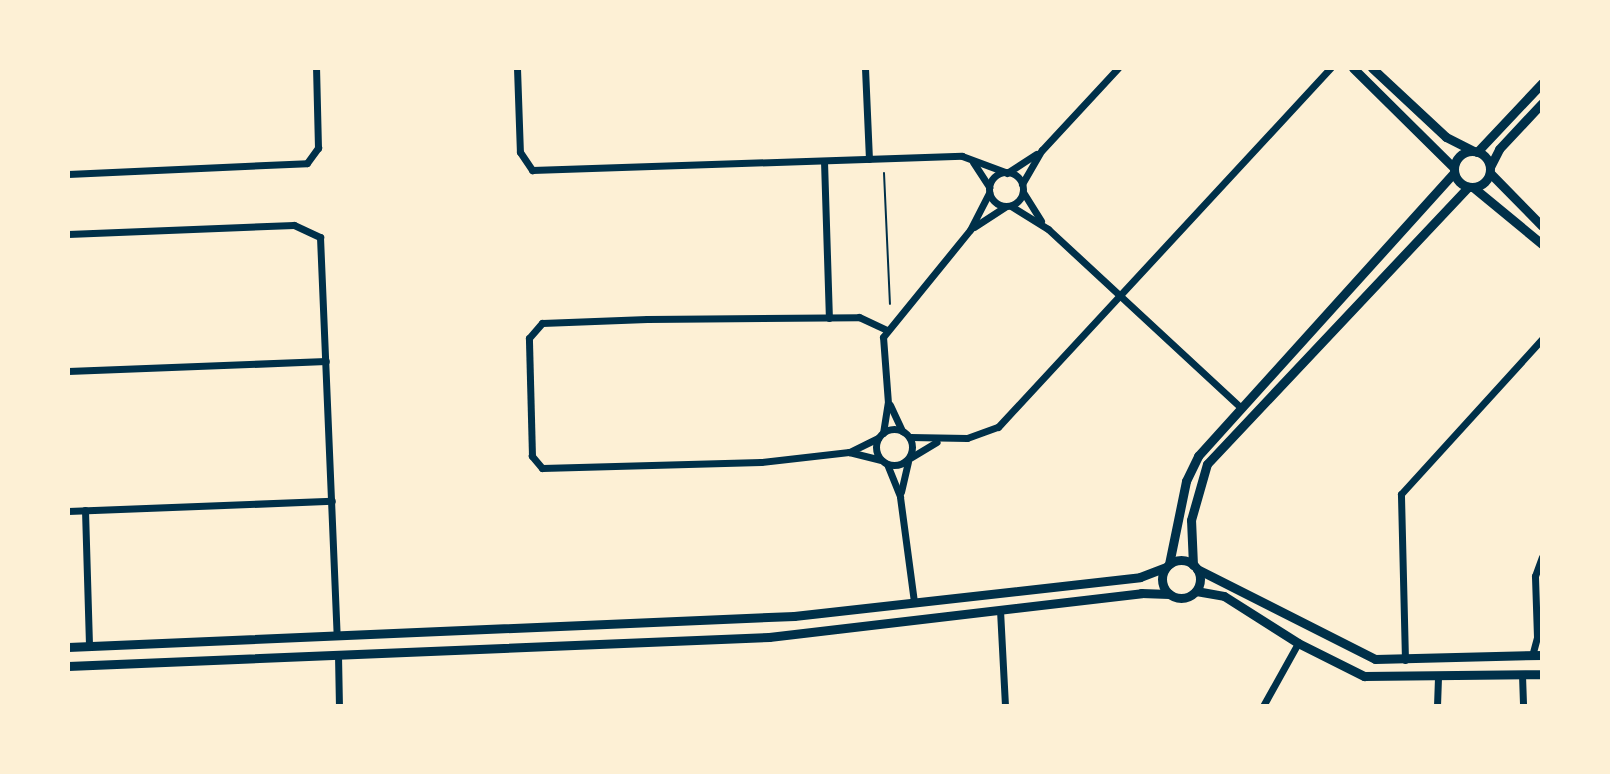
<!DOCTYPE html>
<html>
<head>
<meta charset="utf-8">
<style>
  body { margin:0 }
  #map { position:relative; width:1610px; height:774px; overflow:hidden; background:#fdf0d5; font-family:"Source Sans 3",sans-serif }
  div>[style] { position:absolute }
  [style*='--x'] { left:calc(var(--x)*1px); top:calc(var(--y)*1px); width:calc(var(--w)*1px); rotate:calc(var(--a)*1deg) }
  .path>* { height:2px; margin:-1px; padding:0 1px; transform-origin:1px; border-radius:1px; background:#003049 }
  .minor>* { height:7px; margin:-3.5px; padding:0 3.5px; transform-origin:3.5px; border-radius:3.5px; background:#003049 }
  .minor>.ring { margin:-3.5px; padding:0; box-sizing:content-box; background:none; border:7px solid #003049; border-radius:50% }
  .tertiary>* { height:9px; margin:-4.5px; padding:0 4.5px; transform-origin:4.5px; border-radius:4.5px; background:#003049 }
  .tertiary>.ring { margin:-4.5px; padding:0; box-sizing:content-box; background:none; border:9px solid #003049; border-radius:50% }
  span { translate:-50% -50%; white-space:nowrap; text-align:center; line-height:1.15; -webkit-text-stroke:6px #fdf0d5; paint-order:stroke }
  .frame { position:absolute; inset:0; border:70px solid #fdf0d5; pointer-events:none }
</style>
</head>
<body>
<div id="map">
  <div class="path">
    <div style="--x:884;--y:173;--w:131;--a:87.4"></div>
  </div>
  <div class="minor">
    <div style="--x:517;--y:68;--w:84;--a:88"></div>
    <div style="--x:520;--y:152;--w:22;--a:56"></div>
    <div style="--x:532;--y:170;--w:430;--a:-1.9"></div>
    <div style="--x:962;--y:156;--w:46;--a:20.4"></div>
    <div style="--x:865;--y:68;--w:91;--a:87.5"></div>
    <div style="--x:824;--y:161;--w:157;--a:88.2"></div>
    <div style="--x:973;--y:162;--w:30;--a:57"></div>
    <div class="ring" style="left:989px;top:172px;width:27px;height:27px"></div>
    <div style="--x:1007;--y:173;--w:35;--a:-33"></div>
    <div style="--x:68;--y:174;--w:239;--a:-2.6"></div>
    <div style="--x:307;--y:163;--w:19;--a:-54"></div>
    <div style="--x:318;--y:148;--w:80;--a:-91.4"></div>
    <div style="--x:1022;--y:184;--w:39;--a:-60"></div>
    <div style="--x:1042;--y:150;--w:112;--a:-47.2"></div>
    <div style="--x:1023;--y:192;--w:34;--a:58"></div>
    <div style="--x:1011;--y:206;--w:44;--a:31.9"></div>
    <div style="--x:1048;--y:229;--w:263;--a:42.8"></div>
    <div style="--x:974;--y:227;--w:38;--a:-33"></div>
    <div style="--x:68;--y:234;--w:226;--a:-2.3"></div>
    <div style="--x:294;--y:225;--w:29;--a:25"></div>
    <div style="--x:320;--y:237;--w:399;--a:87.6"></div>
    <div style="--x:68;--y:371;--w:258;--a:-2.2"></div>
    <div style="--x:890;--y:405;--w:29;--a:65"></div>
    <div class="ring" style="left:876px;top:429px;width:29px;height:29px"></div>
    <div style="--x:883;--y:433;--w:30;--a:-81"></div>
    <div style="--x:888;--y:403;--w:66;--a:-94.3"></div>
    <div style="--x:883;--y:337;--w:138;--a:-50.9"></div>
    <div style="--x:970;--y:230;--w:42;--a:-62.8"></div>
    <div style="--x:910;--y:437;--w:57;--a:1"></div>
    <div style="--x:967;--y:438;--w:33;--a:-20"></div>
    <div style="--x:998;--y:427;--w:490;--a:-47.2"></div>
    <div style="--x:878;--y:438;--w:32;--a:154"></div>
    <div style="--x:849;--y:452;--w:89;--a:173.5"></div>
    <div style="--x:761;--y:462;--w:219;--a:178.4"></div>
    <div style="--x:542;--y:468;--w:16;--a:-130"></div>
    <div style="--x:532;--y:456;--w:118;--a:-91.5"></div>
    <div style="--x:529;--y:338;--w:20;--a:-49"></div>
    <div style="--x:542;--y:323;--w:105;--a:-2.2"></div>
    <div style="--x:647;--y:319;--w:212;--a:-0.5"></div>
    <div style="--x:859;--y:317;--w:31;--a:25"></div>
    <div style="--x:849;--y:452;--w:32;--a:14"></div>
    <div style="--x:910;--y:458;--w:31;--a:-31"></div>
    <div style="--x:887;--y:464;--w:35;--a:68"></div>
    <div style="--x:900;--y:497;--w:106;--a:82.4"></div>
    <div style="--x:901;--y:492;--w:31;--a:-77"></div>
    <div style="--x:85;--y:510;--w:137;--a:88.3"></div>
    <div style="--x:68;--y:511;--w:264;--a:-2.2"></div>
    <div style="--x:1000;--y:610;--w:96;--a:87"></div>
    <div style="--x:338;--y:655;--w:51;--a:88.9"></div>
    <div style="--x:1532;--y:656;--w:20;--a:-75"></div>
    <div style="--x:1537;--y:637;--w:61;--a:-91.9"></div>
    <div style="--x:1535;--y:576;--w:20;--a:-70"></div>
    <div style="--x:1405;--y:660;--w:166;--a:-91.4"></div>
    <div style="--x:1401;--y:494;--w:210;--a:-47.7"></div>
    <div style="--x:1522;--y:675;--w:31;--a:88"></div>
    <div style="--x:1263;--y:706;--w:72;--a:-60.9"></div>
    <div style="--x:1437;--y:706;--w:28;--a:-88"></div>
  </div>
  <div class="tertiary">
    <div style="--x:1353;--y:68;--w:142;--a:44.7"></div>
    <div style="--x:1372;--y:68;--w:101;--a:43"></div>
    <div style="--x:1446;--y:137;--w:31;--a:27"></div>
    <div class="ring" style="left:1454px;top:151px;width:27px;height:27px"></div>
    <div style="--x:1477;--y:152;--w:95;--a:-46.7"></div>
    <div style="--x:1490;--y:167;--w:20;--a:-63"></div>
    <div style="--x:1499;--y:149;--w:63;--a:-46.9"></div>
    <div style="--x:1490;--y:173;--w:74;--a:45.5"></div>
    <div style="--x:1474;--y:188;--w:88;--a:39.5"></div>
    <div class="ring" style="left:1162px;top:560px;width:29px;height:29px"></div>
    <div style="--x:1169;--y:564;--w:85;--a:-78.4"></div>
    <div style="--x:1186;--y:481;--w:28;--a:-64"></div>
    <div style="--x:1198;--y:456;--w:382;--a:-47.9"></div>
    <div style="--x:1193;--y:565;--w:45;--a:-92.5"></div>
    <div style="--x:1191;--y:520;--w:58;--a:-74.1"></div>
    <div style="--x:1207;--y:464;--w:381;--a:-46.7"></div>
    <div style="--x:1197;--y:569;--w:199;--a:26.8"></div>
    <div style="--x:1375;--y:659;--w:167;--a:-1.4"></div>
    <div style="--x:1196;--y:591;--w:28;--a:10"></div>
    <div style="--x:1224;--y:596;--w:88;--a:32.4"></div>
    <div style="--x:1298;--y:643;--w:74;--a:26.6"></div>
    <div style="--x:1364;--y:676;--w:178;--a:-0.6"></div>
    <div style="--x:68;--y:647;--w:727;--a:-2.45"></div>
    <div style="--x:794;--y:616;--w:348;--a:-6.4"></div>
    <div style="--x:1140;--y:577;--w:28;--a:-21"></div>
    <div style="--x:68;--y:666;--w:702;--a:-2.37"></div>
    <div style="--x:769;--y:637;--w:375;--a:-6.7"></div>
    <div style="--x:1141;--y:593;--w:28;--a:2"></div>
  </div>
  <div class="frame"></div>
</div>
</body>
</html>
